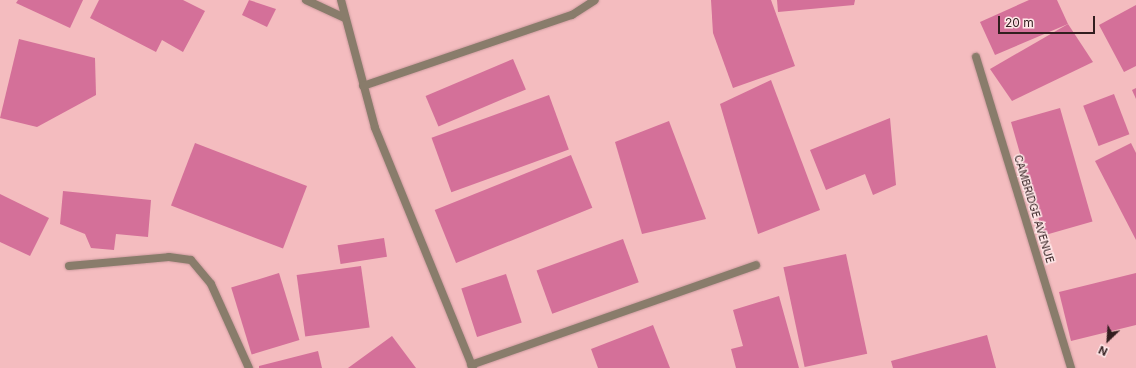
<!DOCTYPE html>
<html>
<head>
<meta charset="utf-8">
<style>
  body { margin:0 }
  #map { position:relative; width:1136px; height:368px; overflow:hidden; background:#f4bcbf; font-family:Inter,sans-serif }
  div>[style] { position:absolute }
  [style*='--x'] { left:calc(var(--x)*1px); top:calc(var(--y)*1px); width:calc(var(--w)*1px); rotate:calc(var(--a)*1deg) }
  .building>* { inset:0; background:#d47099; transform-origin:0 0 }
  .roads { filter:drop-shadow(0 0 1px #cd9c9f) drop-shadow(0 0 1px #cd9c9f) }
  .lane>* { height:8px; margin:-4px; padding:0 4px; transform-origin:4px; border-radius:4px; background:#897c6b }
  .street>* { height:8px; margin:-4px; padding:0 4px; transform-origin:4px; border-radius:4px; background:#897c6b }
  span { translate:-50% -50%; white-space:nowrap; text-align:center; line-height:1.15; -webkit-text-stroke:3px #ffe7e8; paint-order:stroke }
  .street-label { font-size:11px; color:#321e1f }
  .north { position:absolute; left:1088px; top:320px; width:40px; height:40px; -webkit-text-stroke:3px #ffe7e8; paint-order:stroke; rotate:205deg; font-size:11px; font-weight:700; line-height:16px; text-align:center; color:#321e1f }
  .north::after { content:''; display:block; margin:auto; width:14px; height:18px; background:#321e1f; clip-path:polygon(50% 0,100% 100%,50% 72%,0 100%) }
  .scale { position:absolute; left:998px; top:16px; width:97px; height:18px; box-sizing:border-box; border:2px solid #321e1f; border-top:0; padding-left:5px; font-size:12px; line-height:14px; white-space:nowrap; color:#321e1f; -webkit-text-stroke:3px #ffe7e8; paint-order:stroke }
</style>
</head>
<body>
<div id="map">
  <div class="building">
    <div style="clip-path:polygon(18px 0,83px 0,70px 28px,16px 3px)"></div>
    <div style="clip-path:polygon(99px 0,183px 0,205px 11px,183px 52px,162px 40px,156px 52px,90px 18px)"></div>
    <div style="clip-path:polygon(249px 0,276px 9px,267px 27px,242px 15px)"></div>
    <div style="clip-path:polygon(711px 0,771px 0,795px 66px,733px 88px,713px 33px)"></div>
    <div style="clip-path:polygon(777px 0,855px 0,854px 5px,778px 12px)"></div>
    <div style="clip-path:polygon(1029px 0,1057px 0,1068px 24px,995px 55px,980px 22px)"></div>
    <div style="clip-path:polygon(1136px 5px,1136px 66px,1124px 72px,1099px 25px)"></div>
    <div style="clip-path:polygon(1068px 24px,1093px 62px,1012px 101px,990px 69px)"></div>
    <div style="clip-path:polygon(19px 39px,95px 58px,96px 95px,37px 127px,0 118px)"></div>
    <div style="left:513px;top:59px;width:33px;height:95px;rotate:67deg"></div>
    <div style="clip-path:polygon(771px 80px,820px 210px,758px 234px,720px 104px)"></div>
    <div style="clip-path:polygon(1136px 88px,1136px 99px,1132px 90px)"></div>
    <div style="left:1114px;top:94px;width:43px;height:33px;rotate:69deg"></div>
    <div style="left:549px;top:95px;width:58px;height:125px;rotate:70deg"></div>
    <div style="left:1060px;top:108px;width:118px;height:51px;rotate:74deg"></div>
    <div style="clip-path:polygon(890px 118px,896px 185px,873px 195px,865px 174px,826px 190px,810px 150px)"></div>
    <div style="clip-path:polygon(669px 121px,706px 219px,642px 234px,615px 142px)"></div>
    <div style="left:195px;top:143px;width:120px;height:67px;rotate:21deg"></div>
    <div style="clip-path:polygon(1131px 143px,1136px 153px,1136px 240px,1095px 161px)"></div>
    <div style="left:571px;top:155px;width:57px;height:147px;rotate:68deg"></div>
    <div style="clip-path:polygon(63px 191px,151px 200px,148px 237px,116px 234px,114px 250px,91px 248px,85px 234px,60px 224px)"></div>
    <div style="clip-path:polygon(0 194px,49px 218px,30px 256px,0 242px)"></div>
    <div style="left:384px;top:238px;width:19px;height:47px;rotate:81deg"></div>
    <div style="left:623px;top:239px;width:46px;height:92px;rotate:70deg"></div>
    <div style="left:846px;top:254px;width:102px;height:64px;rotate:78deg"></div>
    <div style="left:361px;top:266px;width:62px;height:65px;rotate:82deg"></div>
    <div style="left:279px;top:273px;width:70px;height:50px;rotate:73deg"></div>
    <div style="clip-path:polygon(1136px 273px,1136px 325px,1071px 341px,1059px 292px)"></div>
    <div style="left:506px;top:274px;width:51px;height:47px;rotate:72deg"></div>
    <div style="clip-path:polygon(779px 296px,799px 368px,736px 368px,731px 349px,743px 346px,733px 310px)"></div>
    <div style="clip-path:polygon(653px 325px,670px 368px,598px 368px,591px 349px)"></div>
    <div style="clip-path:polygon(987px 335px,996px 368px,893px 368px,891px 361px)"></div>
    <div style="clip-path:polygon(392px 336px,416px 368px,348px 368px)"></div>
    <div style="clip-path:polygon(318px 351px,322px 368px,259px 368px,259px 366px)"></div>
  </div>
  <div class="roads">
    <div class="lane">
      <div style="--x:306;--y:0;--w:43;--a:24.8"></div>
      <div style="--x:69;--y:266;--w:100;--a:-5.1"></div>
      <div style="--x:169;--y:257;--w:22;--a:8"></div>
      <div style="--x:191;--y:260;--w:31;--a:50"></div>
      <div style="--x:211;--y:284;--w:92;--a:65.7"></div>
    </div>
    <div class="street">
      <div style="--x:341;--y:0;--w:132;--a:75.1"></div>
      <div style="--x:375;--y:128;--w:259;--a:67.8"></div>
      <div style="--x:976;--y:57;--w:325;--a:73"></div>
      <div style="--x:363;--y:86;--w:221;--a:-18.8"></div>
      <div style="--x:572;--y:15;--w:27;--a:-33"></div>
      <div style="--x:471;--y:365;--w:302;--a:-19.3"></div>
    </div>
  </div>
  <div class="street-label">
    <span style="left:1034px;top:209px;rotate:73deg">CAMBRIDGE AVENUE</span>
  </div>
  <div class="north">N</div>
  <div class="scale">20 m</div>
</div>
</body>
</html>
